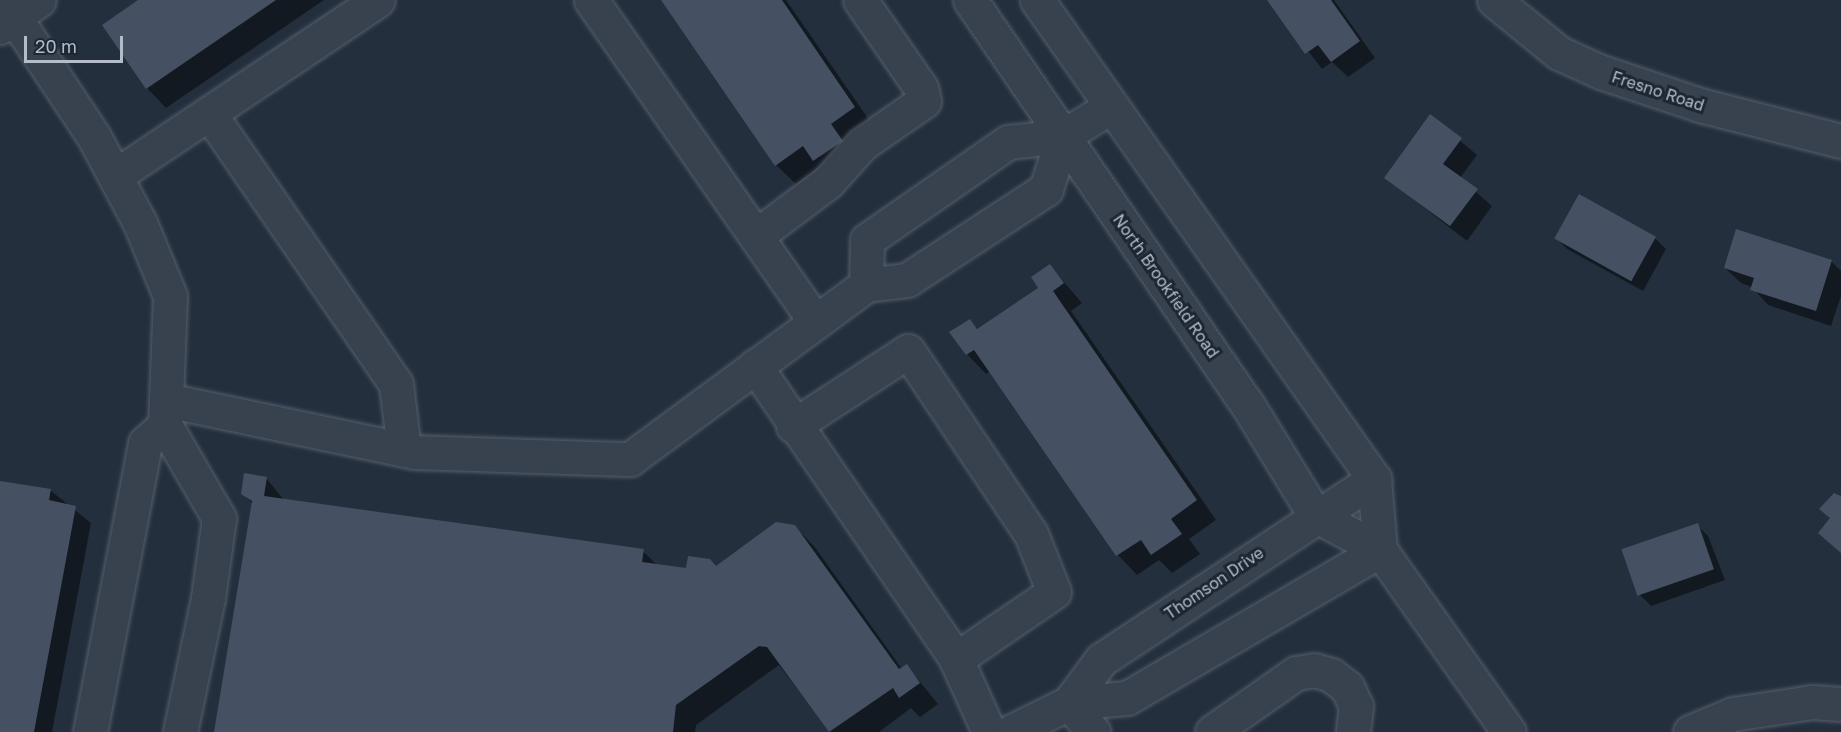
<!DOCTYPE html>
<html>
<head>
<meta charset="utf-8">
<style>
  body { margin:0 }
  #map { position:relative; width:1841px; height:732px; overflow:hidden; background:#242f3e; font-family:"Golos Text",sans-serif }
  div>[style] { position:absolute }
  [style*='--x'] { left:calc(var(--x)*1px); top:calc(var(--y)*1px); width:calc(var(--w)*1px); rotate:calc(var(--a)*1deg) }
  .shadow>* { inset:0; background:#0007 }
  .building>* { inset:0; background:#455162; transform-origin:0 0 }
  .roads { filter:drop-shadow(0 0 2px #565f6c) drop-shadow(0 0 2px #565f6c) }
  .minor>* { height:33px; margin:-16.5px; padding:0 16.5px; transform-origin:16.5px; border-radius:16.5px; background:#38414e }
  span { translate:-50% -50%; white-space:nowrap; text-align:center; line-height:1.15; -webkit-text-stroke:6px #1d2633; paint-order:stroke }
  .street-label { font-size:16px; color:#b4bcc9 }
  .scale { position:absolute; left:24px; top:36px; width:99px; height:27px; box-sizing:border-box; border:3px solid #b4bcc9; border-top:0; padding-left:8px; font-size:18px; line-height:21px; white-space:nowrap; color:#b4bcc9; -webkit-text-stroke:4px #1d2633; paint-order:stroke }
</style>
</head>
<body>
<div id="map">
  <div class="shadow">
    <div style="clip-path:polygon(141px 0,324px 0,166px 108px,147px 88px)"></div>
    <div style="clip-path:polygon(663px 0,786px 0,874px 127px,796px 184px,776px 165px)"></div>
    <div style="clip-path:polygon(1269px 0,1334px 0,1375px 58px,1348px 77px,1332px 62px,1322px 69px)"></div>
    <div style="clip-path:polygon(1431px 116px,1477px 155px,1460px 178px,1492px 206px,1467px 241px,1386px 178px)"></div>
    <div style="clip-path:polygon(1556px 238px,1655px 238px,1666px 249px,1643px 291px,1567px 249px)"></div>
    <div style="clip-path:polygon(1831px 261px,1841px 271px,1841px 296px,1831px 326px,1768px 305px,1752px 287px,1741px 283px,1725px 268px)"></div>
    <div style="clip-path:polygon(1050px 266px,1082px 303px,1071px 311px,1216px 520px,1189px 539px,1200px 554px,1172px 573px,1159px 560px,1137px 575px,1118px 555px,991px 371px,986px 374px,967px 354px,969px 321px,979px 330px,1040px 288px)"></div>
    <div style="clip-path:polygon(266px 478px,285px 501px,643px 551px,658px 566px,687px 570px,717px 567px,794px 526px,814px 546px,902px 669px,907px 666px,938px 704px,920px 717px,911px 708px,879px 732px,830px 732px,779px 665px,696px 725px,695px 732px,215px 732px,253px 504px,242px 493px)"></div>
    <div style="clip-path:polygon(0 482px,50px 490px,91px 523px,52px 732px,0 732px)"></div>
    <div style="clip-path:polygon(1697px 525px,1708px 536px,1725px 580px,1651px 606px,1640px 595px)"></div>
  </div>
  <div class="building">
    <div style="clip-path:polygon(138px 0,276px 0,146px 89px,102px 25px)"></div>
    <div style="clip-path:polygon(661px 0,782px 0,855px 107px,831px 124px,843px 141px,813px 161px,803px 146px,775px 166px)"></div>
    <div style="clip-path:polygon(1267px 0,1331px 0,1360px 41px,1331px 62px,1318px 45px,1305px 54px)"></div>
    <div style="clip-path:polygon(1430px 114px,1462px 138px,1443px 164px,1478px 189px,1450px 226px,1384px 178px)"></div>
    <div style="left:1579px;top:194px;width:88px;height:51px;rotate:29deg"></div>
    <div style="clip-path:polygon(1736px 229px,1832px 260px,1816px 311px,1750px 290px,1754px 278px,1724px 268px)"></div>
    <div style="clip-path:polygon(1050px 264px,1064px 283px,1053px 291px,1197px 500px,1171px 519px,1182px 534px,1151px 555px,1141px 540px,1116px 556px,974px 350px,966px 355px,949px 332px,970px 319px,977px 329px,1038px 288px,1031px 277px)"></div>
    <div style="clip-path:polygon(244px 473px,267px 477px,264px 496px,644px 549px,642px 562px,686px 568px,688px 556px,710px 559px,716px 566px,776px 522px,795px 525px,899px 669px,907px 664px,920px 683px,899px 698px,893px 688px,829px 732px,767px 647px,759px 646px,676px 705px,673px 732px,214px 732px,252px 501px,241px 494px)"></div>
    <div style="clip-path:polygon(0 481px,51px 489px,49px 500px,76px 506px,34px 732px,0 732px)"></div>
    <div style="clip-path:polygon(1834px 493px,1841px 496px,1841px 553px,1818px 533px,1830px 518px,1819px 509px)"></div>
    <div style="left:1698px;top:523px;width:49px;height:81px;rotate:71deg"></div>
  </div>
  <div class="roads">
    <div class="minor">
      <div style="--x:3;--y:0;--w:164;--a:56.4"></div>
      <div style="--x:94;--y:137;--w:98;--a:61.9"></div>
      <div style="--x:140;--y:223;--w:79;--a:67.7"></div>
      <div style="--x:170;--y:296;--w:129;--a:92.2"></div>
      <div style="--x:165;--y:425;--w:108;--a:59.9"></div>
      <div style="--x:219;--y:518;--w:81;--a:97.8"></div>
      <div style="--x:208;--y:598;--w:137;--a:101.8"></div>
      <div style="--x:591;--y:0;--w:391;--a:55.1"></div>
      <div style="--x:970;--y:0;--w:490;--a:55.6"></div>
      <div style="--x:1247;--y:404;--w:130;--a:58.5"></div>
      <div style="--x:1315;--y:515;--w:74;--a:28.3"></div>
      <div style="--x:1380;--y:550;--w:223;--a:54.7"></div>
      <div style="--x:1037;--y:0;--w:586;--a:54.87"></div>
      <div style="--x:1374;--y:479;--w:71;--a:85.2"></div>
      <div style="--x:1494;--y:0;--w:84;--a:39.2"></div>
      <div style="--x:1559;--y:53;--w:46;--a:24.3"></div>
      <div style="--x:1601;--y:72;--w:104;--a:18.4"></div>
      <div style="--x:1700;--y:105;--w:146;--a:14.3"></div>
      <div style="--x:0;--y:27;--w:47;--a:-34.7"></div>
      <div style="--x:209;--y:113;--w:329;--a:55.4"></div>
      <div style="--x:396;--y:384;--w:66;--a:83.1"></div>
      <div style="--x:1063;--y:136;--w:56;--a:107.8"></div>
      <div style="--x:1046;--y:189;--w:166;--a:146.8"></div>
      <div style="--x:907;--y:280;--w:41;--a:173"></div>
      <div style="--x:866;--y:285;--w:45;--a:-88.7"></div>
      <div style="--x:867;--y:240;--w:172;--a:-34.8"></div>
      <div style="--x:1008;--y:142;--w:55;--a:-6.2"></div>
      <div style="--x:1063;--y:136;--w:57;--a:-31.5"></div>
      <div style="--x:115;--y:176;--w:316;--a:-33.8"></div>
      <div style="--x:756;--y:236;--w:90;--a:-36.9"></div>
      <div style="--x:828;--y:182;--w:51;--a:-48.2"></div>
      <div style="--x:862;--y:144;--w:75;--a:-34.7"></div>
      <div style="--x:924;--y:101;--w:13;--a:-103"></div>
      <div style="--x:921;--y:88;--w:107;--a:-124.7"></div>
      <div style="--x:755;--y:366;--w:355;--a:55.5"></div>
      <div style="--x:956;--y:659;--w:80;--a:65.7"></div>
      <div style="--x:166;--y:400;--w:253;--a:11.8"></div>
      <div style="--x:414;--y:452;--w:216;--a:1.9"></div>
      <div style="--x:630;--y:459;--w:293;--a:-36.4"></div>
      <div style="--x:793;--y:426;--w:137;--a:-33.1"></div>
      <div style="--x:908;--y:351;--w:220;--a:56.1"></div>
      <div style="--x:1031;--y:534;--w:62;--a:68.4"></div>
      <div style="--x:1054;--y:592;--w:119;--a:145.6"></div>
      <div style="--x:1069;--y:703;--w:54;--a:-53.3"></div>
      <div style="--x:1101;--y:660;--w:328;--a:-33.5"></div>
      <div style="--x:1069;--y:703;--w:38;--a:50"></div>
      <div style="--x:90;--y:732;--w:294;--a:-79.2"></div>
      <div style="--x:145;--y:443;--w:27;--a:-42"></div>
      <div style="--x:1010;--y:732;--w:66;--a:-26.2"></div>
      <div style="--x:1069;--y:703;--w:58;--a:-4.9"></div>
      <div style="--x:1127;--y:698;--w:293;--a:-30.3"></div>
      <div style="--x:1212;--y:732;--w:103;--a:-35.1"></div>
      <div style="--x:1296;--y:673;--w:18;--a:-9"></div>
      <div style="--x:1314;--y:670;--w:18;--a:16"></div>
      <div style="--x:1331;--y:675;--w:20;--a:37"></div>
      <div style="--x:1347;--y:687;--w:21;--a:65"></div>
      <div style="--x:1356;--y:706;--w:26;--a:97"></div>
      <div style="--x:1690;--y:732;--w:47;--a:-22.7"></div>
      <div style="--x:1733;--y:714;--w:80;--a:-8.6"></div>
      <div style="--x:1812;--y:702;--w:29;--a:4"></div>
    </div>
  </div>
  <div class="street-label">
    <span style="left:1658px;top:91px;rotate:18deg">Fresno Road</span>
    <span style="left:1166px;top:286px;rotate:55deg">North Brookfield Road</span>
    <span style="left:1214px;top:583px;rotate:-34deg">Thomson Drive</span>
  </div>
  <div class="scale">20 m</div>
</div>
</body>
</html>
